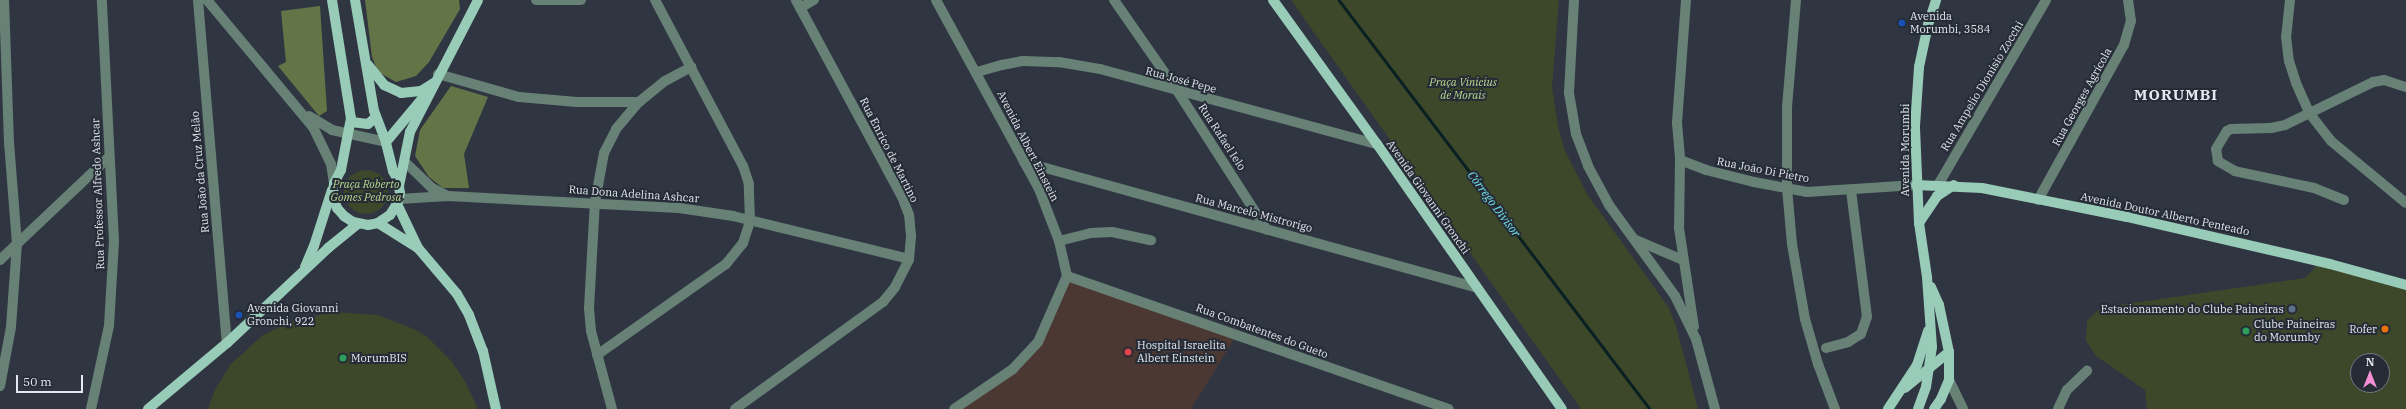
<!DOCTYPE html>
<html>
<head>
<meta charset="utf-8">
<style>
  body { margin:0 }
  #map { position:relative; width:2406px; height:409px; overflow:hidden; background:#2f3641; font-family:"IBM Plex Serif",serif }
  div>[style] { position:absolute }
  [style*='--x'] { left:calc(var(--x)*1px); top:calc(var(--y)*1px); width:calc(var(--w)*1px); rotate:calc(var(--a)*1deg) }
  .medical>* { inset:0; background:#4c3832 }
  .green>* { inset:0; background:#3c4829 }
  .round { border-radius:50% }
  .forest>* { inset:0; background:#637547 }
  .stream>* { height:2.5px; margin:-1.25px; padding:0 1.25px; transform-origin:1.25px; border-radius:1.25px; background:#092022 }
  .minor>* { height:10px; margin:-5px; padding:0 5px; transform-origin:5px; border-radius:5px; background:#688177 }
  .major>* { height:10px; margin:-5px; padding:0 5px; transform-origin:5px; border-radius:5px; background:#98cbb8 }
  .dots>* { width:11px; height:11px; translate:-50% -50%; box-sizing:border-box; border:2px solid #252c36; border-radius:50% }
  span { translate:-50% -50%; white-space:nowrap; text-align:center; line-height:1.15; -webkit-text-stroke:4px #252c36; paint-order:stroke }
  .poi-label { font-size:11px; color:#e3e8ef }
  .left { translate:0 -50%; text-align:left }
  .right { translate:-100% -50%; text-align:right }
  .street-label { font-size:11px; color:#e3e8ef }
  .park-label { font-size:11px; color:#bad78e; font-style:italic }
  .water-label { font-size:12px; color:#73e1ea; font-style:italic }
  .district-label { font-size:15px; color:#e3e8ef; font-weight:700; letter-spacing:1px }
  .north { position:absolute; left:2350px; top:353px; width:40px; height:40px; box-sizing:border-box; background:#252c36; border:1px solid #717780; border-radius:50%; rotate:0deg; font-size:11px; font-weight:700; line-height:16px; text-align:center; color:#e3e8ef }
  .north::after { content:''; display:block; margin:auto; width:14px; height:18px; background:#f491d4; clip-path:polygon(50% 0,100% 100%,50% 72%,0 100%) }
  .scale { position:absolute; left:16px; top:375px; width:67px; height:18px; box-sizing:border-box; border:2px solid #e3e8ef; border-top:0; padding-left:5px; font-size:12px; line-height:14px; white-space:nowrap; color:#e3e8ef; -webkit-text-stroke:3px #252c36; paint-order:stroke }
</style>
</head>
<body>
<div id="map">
  <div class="medical">
    <div style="clip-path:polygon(1070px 280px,1234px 339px,1191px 409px,960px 409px,1020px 364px)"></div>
  </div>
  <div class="green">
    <div style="clip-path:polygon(1291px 0,1559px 0,1552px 87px,1558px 126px,1565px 151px,1587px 194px,1669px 308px,1676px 326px,1698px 409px,1581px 409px)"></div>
    <div class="round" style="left:344px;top:170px;width:44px;height:44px"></div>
    <div style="clip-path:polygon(evenodd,2317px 265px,2406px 290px,2406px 409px,2147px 409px,2145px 390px,2096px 356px,2086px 341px,2087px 321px,2097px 311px,2105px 307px,2305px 278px,2317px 265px,2358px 361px,2382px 361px,2382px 385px,2358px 385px,2358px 361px)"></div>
    <div style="clip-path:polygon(334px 312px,377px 315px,414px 329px,426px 336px,452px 362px,466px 383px,478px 409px,208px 409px,215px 390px,230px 365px,263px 335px,292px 321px)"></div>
  </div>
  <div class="forest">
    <div style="clip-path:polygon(365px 0,459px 0,460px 9px,429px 62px,416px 76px,396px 82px,378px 72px,372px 57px)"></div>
    <div style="clip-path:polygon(320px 6px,327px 111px,319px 116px,278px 66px,286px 62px,281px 11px)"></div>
    <div style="clip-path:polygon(451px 86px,488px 97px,464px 154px,469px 188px,443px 188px,429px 177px,415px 156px,420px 130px)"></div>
  </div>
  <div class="stream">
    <div style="--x:1339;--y:0;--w:514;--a:52.75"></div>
  </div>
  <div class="minor">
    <div style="--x:198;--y:0;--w:344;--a:85.2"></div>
    <div style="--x:207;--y:0;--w:165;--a:50.2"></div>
    <div style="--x:313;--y:127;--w:41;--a:64.1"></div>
    <div style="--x:331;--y:164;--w:19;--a:81"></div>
    <div style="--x:536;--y:0;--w:45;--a:0"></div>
    <div style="--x:936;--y:0;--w:215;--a:61.4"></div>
    <div style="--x:1039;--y:189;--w:56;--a:69"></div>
    <div style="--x:1059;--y:241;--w:36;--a:77"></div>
    <div style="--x:1067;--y:276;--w:72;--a:113.7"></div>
    <div style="--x:1038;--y:342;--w:37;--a:133"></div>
    <div style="--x:1013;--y:369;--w:71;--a:145.9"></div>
    <div style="--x:1114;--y:0;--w:112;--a:55.2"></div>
    <div style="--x:1178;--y:92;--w:164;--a:57.2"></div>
    <div style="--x:1574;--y:0;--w:93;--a:93.1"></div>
    <div style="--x:1569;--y:93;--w:42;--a:80.3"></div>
    <div style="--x:1576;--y:134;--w:34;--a:69"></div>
    <div style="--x:1588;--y:166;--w:44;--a:61.7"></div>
    <div style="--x:1609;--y:205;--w:112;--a:54"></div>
    <div style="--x:1675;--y:296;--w:48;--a:64"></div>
    <div style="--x:1696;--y:339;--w:73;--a:74.8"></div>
    <div style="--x:1686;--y:0;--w:123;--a:94.2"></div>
    <div style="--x:1677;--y:123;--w:37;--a:85"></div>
    <div style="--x:1680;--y:160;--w:68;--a:90.8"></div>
    <div style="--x:1679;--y:228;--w:100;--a:81.4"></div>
    <div style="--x:1796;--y:0;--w:108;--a:94.8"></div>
    <div style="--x:1787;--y:108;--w:80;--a:90"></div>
    <div style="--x:1787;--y:188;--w:56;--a:84.9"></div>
    <div style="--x:1792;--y:244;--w:76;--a:80.2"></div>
    <div style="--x:1805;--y:319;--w:47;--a:73.9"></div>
    <div style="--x:1818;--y:364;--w:48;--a:69.3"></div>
    <div style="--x:2290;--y:0;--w:37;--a:96"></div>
    <div style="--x:2286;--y:37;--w:24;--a:83"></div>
    <div style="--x:2289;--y:61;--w:23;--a:72"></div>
    <div style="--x:2296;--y:83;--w:34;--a:66"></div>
    <div style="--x:2310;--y:114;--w:34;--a:52"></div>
    <div style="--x:2331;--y:141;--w:97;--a:39.6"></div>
    <div style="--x:800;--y:8;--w:16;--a:-30"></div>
    <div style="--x:977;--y:72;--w:26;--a:-16"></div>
    <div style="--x:1002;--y:65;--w:21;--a:-11"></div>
    <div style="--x:1023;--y:61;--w:36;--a:2"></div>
    <div style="--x:1059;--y:62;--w:42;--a:9.7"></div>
    <div style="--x:1100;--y:69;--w:287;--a:15.2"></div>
    <div style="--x:438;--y:74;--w:84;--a:15.9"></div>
    <div style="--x:519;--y:97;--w:58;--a:4.9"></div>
    <div style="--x:577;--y:102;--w:62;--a:0"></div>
    <div style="--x:309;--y:116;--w:27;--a:31"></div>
    <div style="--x:332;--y:130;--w:55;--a:12.5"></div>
    <div style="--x:1680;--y:160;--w:28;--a:21"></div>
    <div style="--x:1706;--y:170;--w:49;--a:14"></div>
    <div style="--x:1754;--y:182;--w:54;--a:10.7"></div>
    <div style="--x:1807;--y:192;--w:109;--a:-3.7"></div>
    <div style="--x:405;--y:162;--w:37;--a:44"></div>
    <div style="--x:432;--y:188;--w:18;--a:27"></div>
    <div style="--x:1024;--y:162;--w:469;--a:15.5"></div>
    <div style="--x:1938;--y:185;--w:214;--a:-59.7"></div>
    <div style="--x:399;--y:199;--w:49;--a:-3.5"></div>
    <div style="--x:448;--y:196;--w:231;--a:3"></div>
    <div style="--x:679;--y:208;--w:55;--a:8.4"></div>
    <div style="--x:733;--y:216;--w:181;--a:13.7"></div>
    <div style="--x:2038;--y:200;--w:177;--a:-61"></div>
    <div style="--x:2124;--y:45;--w:25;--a:-74"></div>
    <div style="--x:2131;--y:21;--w:21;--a:-98"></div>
    <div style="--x:2344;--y:200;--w:32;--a:-158"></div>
    <div style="--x:2314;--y:188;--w:81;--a:-167.9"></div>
    <div style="--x:2235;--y:171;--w:20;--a:-150"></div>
    <div style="--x:2218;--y:161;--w:12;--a:-99"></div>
    <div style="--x:2216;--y:149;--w:21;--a:-59"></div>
    <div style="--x:2227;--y:131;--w:4;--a:-27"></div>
    <div style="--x:2231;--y:129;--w:40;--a:-1.4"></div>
    <div style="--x:2271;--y:128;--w:14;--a:-12"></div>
    <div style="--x:2285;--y:125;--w:98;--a:-26"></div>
    <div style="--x:2373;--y:82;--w:11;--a:-10"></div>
    <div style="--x:2384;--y:80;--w:23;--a:18"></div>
    <div style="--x:1636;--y:240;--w:51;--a:23.1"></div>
    <div style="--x:1059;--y:241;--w:33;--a:-14"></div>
    <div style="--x:1091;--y:233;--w:21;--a:-3"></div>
    <div style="--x:1112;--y:232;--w:40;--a:12"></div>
    <div style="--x:0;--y:260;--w:150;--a:-43.4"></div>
    <div style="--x:1067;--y:276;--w:404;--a:19.2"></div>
    <div style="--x:1826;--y:348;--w:23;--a:-15"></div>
    <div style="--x:1848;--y:342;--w:15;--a:-32"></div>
    <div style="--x:1861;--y:334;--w:18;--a:-71"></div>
    <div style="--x:1867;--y:317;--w:128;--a:-97.2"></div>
    <div style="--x:597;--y:355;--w:158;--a:-35.2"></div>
    <div style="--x:726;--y:264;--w:27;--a:-51"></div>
    <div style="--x:743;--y:243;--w:23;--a:-72"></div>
    <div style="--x:750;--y:221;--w:37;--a:-92"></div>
    <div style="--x:749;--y:184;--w:19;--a:-108"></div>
    <div style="--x:743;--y:166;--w:188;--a:-117.9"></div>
    <div style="--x:1949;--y:380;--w:32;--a:64"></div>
    <div style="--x:0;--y:386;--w:60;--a:-79.4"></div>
    <div style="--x:11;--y:327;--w:83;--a:-85.9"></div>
    <div style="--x:17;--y:244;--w:101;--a:-94.5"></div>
    <div style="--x:9;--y:143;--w:143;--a:-92"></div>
    <div style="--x:91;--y:409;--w:85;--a:-77.8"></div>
    <div style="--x:109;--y:326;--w:85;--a:-86.6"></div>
    <div style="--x:114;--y:241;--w:241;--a:-92.9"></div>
    <div style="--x:612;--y:409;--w:81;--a:-105.1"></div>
    <div style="--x:591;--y:331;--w:23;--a:-95"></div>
    <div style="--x:589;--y:308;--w:106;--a:-86.8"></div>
    <div style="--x:595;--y:202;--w:50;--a:-79.6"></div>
    <div style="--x:604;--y:153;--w:27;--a:-63"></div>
    <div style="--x:616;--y:129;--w:35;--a:-50"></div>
    <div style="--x:639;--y:102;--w:33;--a:-39"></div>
    <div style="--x:665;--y:81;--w:30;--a:-28"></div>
    <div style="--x:735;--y:409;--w:183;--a:-35.9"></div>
    <div style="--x:883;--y:302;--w:19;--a:-51"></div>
    <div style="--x:895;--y:287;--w:31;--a:-63"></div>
    <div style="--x:909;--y:259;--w:23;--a:-85"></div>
    <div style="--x:911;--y:236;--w:21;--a:-95"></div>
    <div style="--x:909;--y:215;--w:19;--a:-111"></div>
    <div style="--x:902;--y:197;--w:224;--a:-118.3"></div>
    <div style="--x:2058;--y:409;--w:21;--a:-65"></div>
    <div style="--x:2067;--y:390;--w:28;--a:-44"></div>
  </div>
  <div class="major">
    <div style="--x:332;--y:0;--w:120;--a:80.9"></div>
    <div style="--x:351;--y:118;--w:53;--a:100.9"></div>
    <div style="--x:341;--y:170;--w:15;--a:118"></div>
    <div style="--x:334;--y:183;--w:14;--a:94"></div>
    <div style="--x:333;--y:197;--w:12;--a:70"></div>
    <div style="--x:337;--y:208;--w:11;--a:49"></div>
    <div style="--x:344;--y:216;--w:11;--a:34"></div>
    <div style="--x:353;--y:222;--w:15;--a:11"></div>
    <div style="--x:368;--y:225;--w:10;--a:-11"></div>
    <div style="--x:378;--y:223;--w:14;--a:-34"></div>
    <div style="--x:390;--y:215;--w:13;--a:-58"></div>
    <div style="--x:397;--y:204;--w:11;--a:-75"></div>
    <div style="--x:400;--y:193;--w:13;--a:-99"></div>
    <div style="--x:398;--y:180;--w:10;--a:-119"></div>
    <div style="--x:393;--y:171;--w:30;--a:-104"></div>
    <div style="--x:386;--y:142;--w:33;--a:-111"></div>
    <div style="--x:374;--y:111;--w:113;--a:-99.7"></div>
    <div style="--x:1273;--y:0;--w:178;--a:54.2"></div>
    <div style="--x:1377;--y:144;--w:323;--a:55.1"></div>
    <div style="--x:368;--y:65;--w:26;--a:51"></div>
    <div style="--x:384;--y:85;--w:19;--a:25"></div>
    <div style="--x:401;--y:93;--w:20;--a:-6"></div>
    <div style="--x:421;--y:91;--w:15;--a:-32"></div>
    <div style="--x:351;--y:122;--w:17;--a:7"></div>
    <div style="--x:368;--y:124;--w:11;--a:-41"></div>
    <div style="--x:386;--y:142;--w:56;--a:-50.1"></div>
    <div style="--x:1916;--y:185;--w:66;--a:2.6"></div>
    <div style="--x:1982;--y:188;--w:148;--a:11.3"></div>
    <div style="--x:2127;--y:217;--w:208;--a:13"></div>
    <div style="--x:2330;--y:264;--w:79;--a:15.4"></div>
    <div style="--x:399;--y:186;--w:55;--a:-78.5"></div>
    <div style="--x:410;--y:132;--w:148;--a:-62.7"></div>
    <div style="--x:397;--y:204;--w:49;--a:64.5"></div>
    <div style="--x:418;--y:248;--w:60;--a:49.7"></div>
    <div style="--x:457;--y:294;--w:24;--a:60"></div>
    <div style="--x:469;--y:315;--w:39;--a:69"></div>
    <div style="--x:483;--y:351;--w:59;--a:77.4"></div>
    <div style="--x:378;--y:223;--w:47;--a:32"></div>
    <div style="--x:1919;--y:223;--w:32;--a:-56"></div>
    <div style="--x:1937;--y:196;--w:20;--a:-33"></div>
    <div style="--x:305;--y:267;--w:23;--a:-67"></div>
    <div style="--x:314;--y:246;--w:59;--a:-72.2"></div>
    <div style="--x:1931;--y:287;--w:20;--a:66"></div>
    <div style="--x:1939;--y:305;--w:48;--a:78"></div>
    <div style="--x:1949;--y:352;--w:28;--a:90"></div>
    <div style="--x:1949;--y:380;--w:21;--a:113"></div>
    <div style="--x:1941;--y:399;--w:12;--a:125"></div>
    <div style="--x:1905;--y:388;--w:57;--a:-39.3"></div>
    <div style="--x:148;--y:409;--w:103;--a:-39.9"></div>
    <div style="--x:227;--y:343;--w:139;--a:-43.2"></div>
    <div style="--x:328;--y:248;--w:38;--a:-39"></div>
    <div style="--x:1888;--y:409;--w:53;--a:-56.6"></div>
    <div style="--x:1917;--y:365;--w:36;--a:-72"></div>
    <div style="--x:1918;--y:409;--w:23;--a:-70"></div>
    <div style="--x:1926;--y:387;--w:40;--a:-81.5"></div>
    <div style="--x:1932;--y:347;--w:70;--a:-94.1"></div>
    <div style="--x:1927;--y:277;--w:55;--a:-98.4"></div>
    <div style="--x:1919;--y:223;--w:97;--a:-92.4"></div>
    <div style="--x:1915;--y:126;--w:59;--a:-86.1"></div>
    <div style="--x:1919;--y:67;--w:43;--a:-77.9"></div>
    <div style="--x:1928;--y:25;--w:26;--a:-72"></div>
  </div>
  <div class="dots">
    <div style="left:1902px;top:23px;background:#1a4fb4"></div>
    <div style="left:2292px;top:309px;background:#5c6f8a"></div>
    <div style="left:239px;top:315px;background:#1a4fb4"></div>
    <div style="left:2385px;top:329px;background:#e8710a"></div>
    <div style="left:2246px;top:331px;background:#2e9e5b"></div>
    <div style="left:1128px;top:352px;background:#e0444e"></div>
    <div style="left:343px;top:358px;background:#2e9e5b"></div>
  </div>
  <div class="poi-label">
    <span class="left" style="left:1910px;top:23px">Avenida<br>Morumbi, 3584</span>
    <span class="left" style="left:247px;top:315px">Avenida Giovanni<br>Gronchi, 922</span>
    <span class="right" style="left:2284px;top:309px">Estacionamento do Clube Paineiras</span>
    <span class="left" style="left:2254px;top:331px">Clube Paineiras<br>do Morumby</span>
    <span class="right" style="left:2377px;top:329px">Rofer</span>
    <span class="left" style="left:1137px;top:352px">Hospital Israelita<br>Albert Einstein</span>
    <span class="left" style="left:351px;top:358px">MorumBIS</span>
  </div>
  <div class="street-label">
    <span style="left:1181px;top:80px;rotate:15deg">Rua José Pepe</span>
    <span style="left:1982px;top:86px;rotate:-59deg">Rua Ampelio Dionísio Zocchi</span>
    <span style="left:2082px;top:97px;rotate:-61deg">Rua Georges Agrícola</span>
    <span style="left:1222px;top:137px;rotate:57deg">Rua Rafael Ielo</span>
    <span style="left:1028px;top:146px;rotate:63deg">Avenida Albert Einstein</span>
    <span style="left:889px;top:150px;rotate:63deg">Rua Enrico de Martino</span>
    <span style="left:1905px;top:150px;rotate:-90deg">Avenida Morumbi</span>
    <span style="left:1763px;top:170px;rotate:11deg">Rua João Di Pietro</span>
    <span style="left:200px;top:172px;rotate:-95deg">Rua João da Cruz Melão</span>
    <span style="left:98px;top:194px;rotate:-92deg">Rua Professor Alfredo Ashcar</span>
    <span style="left:634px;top:194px;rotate:4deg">Rua Dona Adelina Ashcar</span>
    <span style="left:1428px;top:197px;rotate:55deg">Avenida Giovanni Gronchi</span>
    <span style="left:1254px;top:213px;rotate:15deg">Rua Marcelo Mistrorigo</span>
    <span style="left:2165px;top:214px;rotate:12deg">Avenida Doutor Alberto Penteado</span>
    <span style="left:1262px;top:331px;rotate:20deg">Rua Combatentes do Gueto</span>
  </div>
  <div class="park-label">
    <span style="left:1463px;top:89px">Praça Vinicius<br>de Morais</span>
    <span style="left:366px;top:191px">Praça Roberto<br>Gomes Pedrosa</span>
  </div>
  <div class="water-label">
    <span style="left:1494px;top:204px;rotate:53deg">Córrego Divisor</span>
  </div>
  <div class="district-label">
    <span style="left:2176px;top:95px">MORUMBI</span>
  </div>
  <div class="north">N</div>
  <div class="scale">50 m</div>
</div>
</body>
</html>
